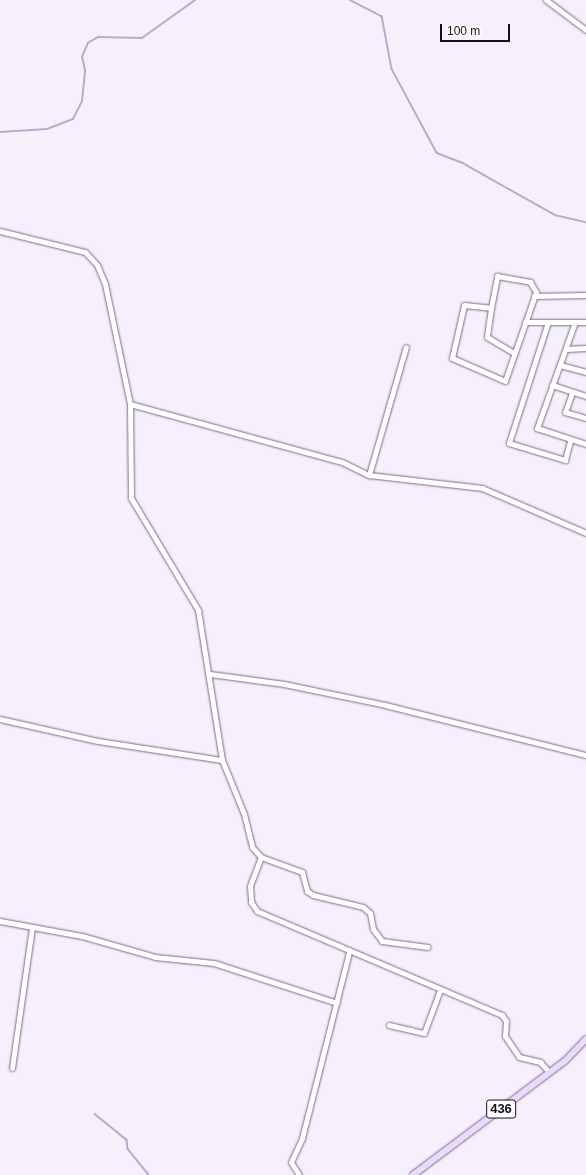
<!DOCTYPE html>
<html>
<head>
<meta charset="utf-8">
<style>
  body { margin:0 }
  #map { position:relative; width:586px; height:1175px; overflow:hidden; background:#f6f0fc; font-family:Arial,sans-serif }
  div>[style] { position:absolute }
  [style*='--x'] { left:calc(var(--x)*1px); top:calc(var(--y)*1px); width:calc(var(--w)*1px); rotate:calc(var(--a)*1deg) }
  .stream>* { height:1.5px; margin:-0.75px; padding:0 0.75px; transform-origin:0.75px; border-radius:0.75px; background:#bbaacb }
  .roads { filter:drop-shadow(0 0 1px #796c85) drop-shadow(0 0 1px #796c85) }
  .minor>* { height:5px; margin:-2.5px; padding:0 2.5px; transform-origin:2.5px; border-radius:2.5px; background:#fff }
  .major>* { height:6px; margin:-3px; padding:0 3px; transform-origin:3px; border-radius:3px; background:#ecdafd }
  span { translate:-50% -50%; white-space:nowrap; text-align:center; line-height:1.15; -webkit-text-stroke:4px #fff; paint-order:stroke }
  .shield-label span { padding:1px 3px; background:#fff; border:1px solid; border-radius:3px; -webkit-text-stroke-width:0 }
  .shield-label { font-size:13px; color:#151019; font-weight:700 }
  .scale { position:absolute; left:440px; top:24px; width:70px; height:18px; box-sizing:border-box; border:2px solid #151019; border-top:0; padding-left:5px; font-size:12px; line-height:14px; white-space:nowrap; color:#151019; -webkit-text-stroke:3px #fff; paint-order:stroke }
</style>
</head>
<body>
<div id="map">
  <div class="stream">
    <div style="--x:350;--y:0;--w:36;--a:27"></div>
    <div style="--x:382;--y:16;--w:54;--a:79.3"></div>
    <div style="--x:392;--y:69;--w:95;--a:61.8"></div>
    <div style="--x:437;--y:153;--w:26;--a:21"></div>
    <div style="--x:461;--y:162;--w:108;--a:29.4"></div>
    <div style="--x:555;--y:215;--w:32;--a:13"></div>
    <div style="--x:0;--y:132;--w:47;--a:-3.7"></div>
    <div style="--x:47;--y:129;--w:28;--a:-21"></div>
    <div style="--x:73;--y:119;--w:20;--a:-63"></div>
    <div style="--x:82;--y:101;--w:31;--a:-84"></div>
    <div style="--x:85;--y:70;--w:13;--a:-103"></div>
    <div style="--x:82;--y:57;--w:15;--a:-67"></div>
    <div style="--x:88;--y:43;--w:12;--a:-31"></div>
    <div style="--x:98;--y:37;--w:44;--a:1.3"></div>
    <div style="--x:142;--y:38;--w:65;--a:-35.6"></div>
    <div style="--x:95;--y:1114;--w:41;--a:39.1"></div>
    <div style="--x:127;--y:1140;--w:9;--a:84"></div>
    <div style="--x:128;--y:1149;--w:33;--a:51"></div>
  </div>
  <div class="roads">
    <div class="minor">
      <div style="--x:546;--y:0;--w:50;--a:36.9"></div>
      <div style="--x:0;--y:231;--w:88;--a:13.9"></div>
      <div style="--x:85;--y:252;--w:18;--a:47"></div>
      <div style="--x:97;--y:265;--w:21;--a:67"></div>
      <div style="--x:105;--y:284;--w:123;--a:78.2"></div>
      <div style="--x:130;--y:404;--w:94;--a:89.4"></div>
      <div style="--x:131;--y:498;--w:131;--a:59.1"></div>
      <div style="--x:198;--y:610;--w:152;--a:80.9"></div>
      <div style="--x:222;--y:760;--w:58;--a:67.8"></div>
      <div style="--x:244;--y:814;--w:34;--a:76"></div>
      <div style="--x:252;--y:847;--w:13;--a:48"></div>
      <div style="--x:261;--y:857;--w:44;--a:20.1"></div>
      <div style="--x:302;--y:872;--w:20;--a:75"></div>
      <div style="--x:307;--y:891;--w:7;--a:34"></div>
      <div style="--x:313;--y:895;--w:51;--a:13.5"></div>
      <div style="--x:363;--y:907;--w:9;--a:41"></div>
      <div style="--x:370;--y:913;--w:16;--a:79"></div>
      <div style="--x:373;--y:929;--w:15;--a:53"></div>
      <div style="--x:382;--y:941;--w:46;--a:7.4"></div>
      <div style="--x:497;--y:276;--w:34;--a:10"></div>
      <div style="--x:530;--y:282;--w:12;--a:59"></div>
      <div style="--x:536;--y:292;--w:94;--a:109.2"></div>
      <div style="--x:505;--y:381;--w:58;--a:-156.5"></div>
      <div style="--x:452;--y:358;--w:54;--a:-77.2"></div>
      <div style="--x:464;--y:305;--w:27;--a:6"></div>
      <div style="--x:491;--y:308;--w:33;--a:-79"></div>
      <div style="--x:534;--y:296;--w:52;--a:-1.1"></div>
      <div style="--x:491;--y:308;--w:29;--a:98"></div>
      <div style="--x:487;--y:337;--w:31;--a:31"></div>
      <div style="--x:525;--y:322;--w:61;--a:0"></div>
      <div style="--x:548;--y:322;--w:127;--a:107.9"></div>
      <div style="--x:509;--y:443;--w:59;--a:16.9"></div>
      <div style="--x:565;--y:460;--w:20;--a:-75"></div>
      <div style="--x:575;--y:322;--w:113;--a:109.7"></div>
      <div style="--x:537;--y:428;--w:52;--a:18.1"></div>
      <div style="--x:566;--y:349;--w:20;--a:-3"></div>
      <div style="--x:560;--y:365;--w:27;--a:15"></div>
      <div style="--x:552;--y:385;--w:36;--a:18"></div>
      <div style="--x:572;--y:393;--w:20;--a:110"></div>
      <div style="--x:565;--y:412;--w:22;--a:16"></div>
      <div style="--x:130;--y:404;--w:220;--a:15.3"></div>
      <div style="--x:342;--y:462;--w:30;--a:26"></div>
      <div style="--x:369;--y:475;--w:114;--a:6.6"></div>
      <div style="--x:482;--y:488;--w:113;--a:23.4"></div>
      <div style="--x:369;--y:475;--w:133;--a:-73.9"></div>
      <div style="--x:210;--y:674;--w:75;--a:7.7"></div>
      <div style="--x:284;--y:684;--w:103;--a:11.7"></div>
      <div style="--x:385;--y:705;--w:207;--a:14"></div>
      <div style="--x:0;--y:719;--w:100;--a:12.7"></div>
      <div style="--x:98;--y:741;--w:125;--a:8.7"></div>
      <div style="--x:261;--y:857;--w:31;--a:111"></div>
      <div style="--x:250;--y:886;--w:16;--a:86"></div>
      <div style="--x:251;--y:902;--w:11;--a:56"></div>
      <div style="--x:257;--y:911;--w:266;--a:23"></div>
      <div style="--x:502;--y:1015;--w:7;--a:56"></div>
      <div style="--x:506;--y:1021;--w:15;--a:94"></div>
      <div style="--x:505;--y:1036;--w:25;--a:56"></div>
      <div style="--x:519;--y:1057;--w:22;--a:13"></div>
      <div style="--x:540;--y:1062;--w:13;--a:48"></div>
      <div style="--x:0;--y:921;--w:83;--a:10.4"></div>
      <div style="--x:82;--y:936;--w:76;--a:16"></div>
      <div style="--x:155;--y:957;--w:59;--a:5.8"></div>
      <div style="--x:214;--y:963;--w:129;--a:18"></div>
      <div style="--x:389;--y:1025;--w:36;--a:13"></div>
      <div style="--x:424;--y:1033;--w:46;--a:-69.6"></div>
      <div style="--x:12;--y:1068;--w:142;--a:-81.9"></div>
      <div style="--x:299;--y:1175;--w:15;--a:-122"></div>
      <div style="--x:291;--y:1162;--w:26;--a:-65"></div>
      <div style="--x:302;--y:1138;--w:192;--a:-75.8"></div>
    </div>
    <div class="major">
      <div style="--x:413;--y:1175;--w:190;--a:-36.9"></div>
      <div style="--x:565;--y:1061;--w:30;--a:-46"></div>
    </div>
  </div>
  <div class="shield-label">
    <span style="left:501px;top:1109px">436</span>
  </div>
  <div class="scale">100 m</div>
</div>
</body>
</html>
